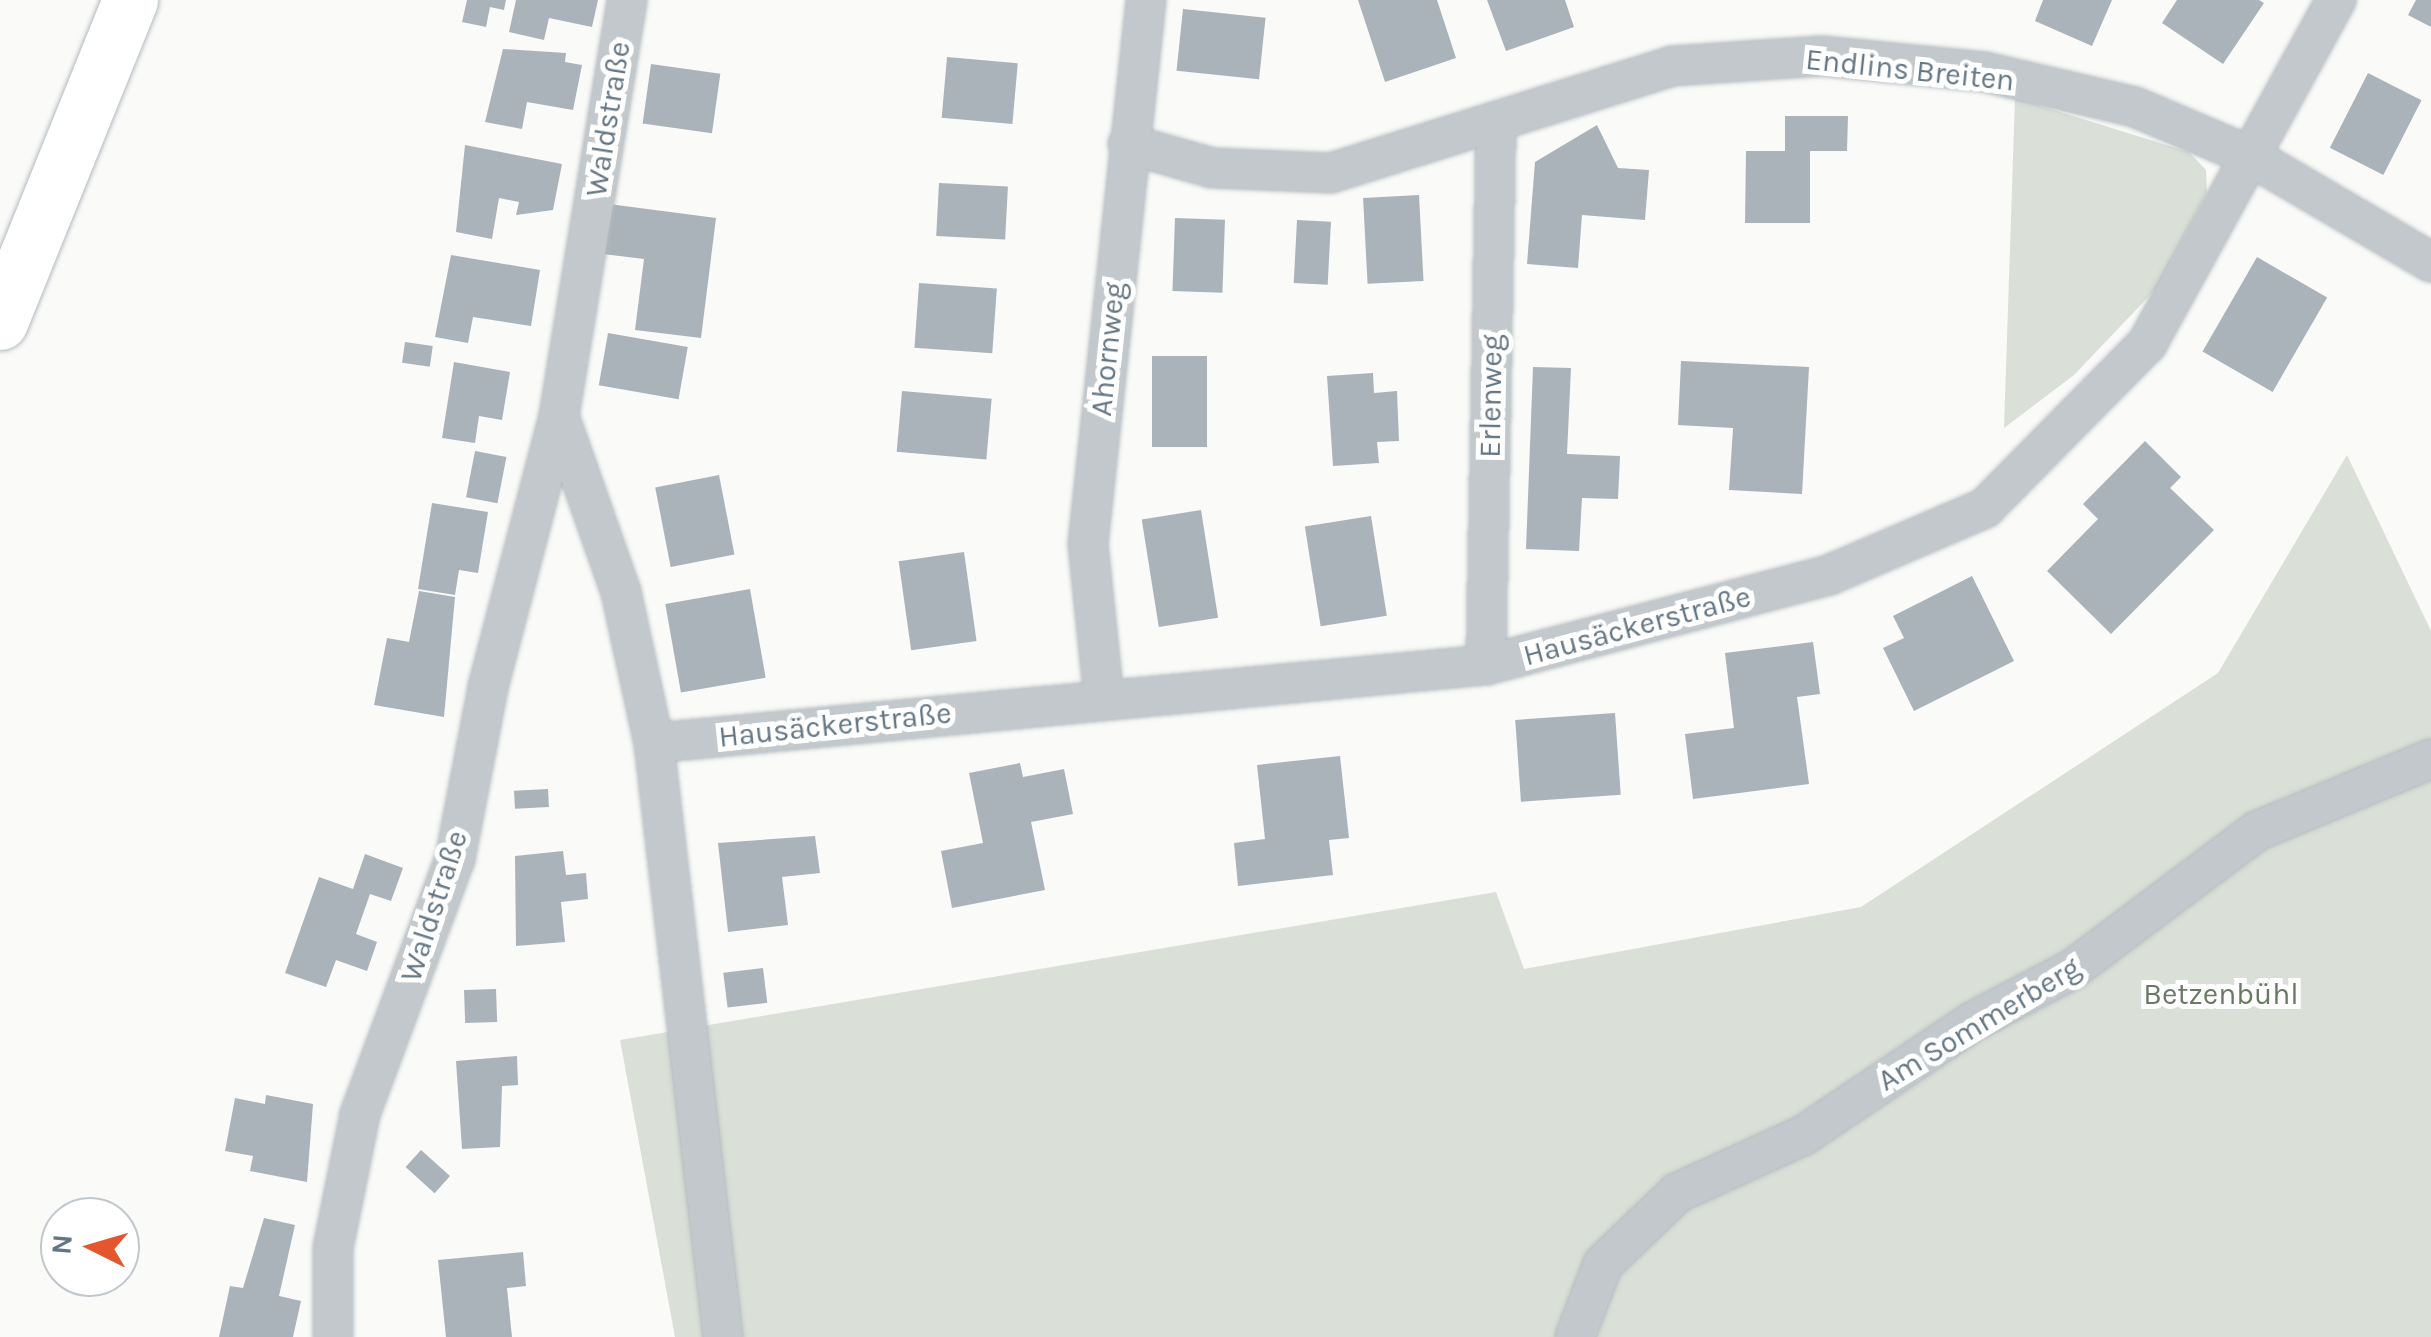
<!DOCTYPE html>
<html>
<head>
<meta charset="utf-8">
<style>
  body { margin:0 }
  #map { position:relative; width:2431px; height:1337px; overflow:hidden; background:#fafaf8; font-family:Karla,sans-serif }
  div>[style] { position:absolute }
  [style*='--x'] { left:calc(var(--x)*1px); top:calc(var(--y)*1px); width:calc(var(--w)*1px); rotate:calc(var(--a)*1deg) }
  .green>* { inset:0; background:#dadfd7 }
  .building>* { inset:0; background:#aab3b9; transform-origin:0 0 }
  .roads { filter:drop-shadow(0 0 2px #b3babf) drop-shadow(0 0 2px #b3babf) }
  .street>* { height:38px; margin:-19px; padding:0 19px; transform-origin:19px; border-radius:19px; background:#c3c8cc }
  .secondary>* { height:55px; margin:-27.5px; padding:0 27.5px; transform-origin:27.5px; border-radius:27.5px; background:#fff }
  span { translate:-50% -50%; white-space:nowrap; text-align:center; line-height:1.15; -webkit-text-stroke:10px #fff; paint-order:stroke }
  .street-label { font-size:30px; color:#657683 }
  .park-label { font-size:30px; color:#687a64 }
  .north { position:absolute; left:40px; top:1197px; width:100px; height:100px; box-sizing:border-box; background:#fff; border:2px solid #c1c8cd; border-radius:50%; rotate:275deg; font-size:28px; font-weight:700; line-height:40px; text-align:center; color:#657683 }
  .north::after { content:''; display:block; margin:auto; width:35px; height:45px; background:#e4572e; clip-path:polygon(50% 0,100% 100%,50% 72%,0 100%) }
</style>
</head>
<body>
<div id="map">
  <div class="green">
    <div style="clip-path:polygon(2015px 98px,2189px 152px,2206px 170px,2207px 192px,2155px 290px,2074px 375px,2004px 428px)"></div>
    <div style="clip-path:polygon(2347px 455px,2431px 631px,2431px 1337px,675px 1337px,620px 1040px,1496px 892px,1524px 969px,1861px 907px,2218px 673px)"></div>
  </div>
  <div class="building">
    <div style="clip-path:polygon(467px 0,506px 0,504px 10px,490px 7px,486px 27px,462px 22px)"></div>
    <div style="clip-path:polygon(516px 0,598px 0,592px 27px,549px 18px,544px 40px,509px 32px)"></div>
    <div style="clip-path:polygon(1358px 0,1437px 0,1456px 58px,1385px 82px)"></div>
    <div style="clip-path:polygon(1487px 0,1565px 0,1574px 27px,1506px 51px)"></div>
    <div style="clip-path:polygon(2043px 0,2112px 0,2092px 46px,2035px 21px)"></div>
    <div style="clip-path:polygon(2177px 0,2259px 0,2264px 3px,2223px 64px,2162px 23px)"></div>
    <div style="clip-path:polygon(2416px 0,2431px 0,2431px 27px,2408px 15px)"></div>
    <div style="left:1183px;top:9px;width:83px;height:62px;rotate:6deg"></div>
    <div style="clip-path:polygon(503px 49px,566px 53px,565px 62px,582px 65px,573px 110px,527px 102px,522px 129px,485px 122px)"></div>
    <div style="left:947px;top:57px;width:71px;height:61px;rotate:5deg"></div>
    <div style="left:651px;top:64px;width:70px;height:60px;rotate:8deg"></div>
    <div style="left:2368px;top:73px;width:60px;height:84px;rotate:27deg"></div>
    <div style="clip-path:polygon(1785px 116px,1848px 116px,1847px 151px,1810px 151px,1810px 223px,1745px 223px,1746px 151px,1785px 151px)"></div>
    <div style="clip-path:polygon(1597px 125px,1618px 168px,1649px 170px,1645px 220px,1582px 215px,1578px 268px,1527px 264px,1535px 162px)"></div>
    <div style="clip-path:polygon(465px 145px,562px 164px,553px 210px,516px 215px,519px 202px,499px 198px,492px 239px,456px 232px)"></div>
    <div style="left:939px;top:183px;width:69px;height:53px;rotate:3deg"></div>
    <div style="left:1419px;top:195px;width:86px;height:56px;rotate:87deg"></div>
    <div style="clip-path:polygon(609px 204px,716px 218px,701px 338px,635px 330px,644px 259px,603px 254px)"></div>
    <div style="left:1175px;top:218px;width:50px;height:73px;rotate:2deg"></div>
    <div style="left:1297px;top:220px;width:34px;height:63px;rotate:3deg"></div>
    <div style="clip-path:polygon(451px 255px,540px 270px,531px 326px,473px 317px,468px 343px,435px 337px)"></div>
    <div style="left:2257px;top:257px;width:81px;height:109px;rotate:30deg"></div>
    <div style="left:919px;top:283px;width:78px;height:65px;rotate:4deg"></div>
    <div style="left:608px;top:333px;width:81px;height:53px;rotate:10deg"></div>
    <div style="left:405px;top:342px;width:28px;height:21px;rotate:8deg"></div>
    <div style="left:1152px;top:356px;width:55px;height:91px"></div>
    <div style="clip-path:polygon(1681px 361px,1809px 367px,1802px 494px,1729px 490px,1733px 428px,1678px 425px)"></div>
    <div style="clip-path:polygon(454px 362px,510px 372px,502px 420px,479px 416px,475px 443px,442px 438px)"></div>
    <div style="clip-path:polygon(1533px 367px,1571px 368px,1567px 454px,1620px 456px,1618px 499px,1582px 498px,1579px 551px,1526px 549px)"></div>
    <div style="clip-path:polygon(1373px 373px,1374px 393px,1397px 391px,1399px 441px,1377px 442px,1379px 463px,1333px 466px,1327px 376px)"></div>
    <div style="left:902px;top:391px;width:90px;height:61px;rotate:5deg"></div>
    <div style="clip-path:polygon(2145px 441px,2181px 477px,2170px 488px,2214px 530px,2111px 634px,2047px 571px,2098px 519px,2083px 504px)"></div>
    <div style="left:475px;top:451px;width:32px;height:47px;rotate:11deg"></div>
    <div style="left:719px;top:475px;width:81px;height:65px;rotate:79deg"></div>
    <div style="clip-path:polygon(432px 503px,488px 512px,478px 573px,459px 570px,455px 595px,418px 589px)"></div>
    <div style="left:1201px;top:510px;width:109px;height:60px;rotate:81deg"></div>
    <div style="left:1371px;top:516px;width:101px;height:67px;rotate:81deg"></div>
    <div style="left:964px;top:552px;width:90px;height:66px;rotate:82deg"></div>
    <div style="clip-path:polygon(1972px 576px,2014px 661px,1914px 711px,1883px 648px,1904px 638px,1893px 616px)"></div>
    <div style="left:750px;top:589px;width:90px;height:86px;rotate:80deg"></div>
    <div style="clip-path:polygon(419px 591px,455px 597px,444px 717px,374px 705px,387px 638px,409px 642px)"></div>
    <div style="clip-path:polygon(1813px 642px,1820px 694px,1797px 697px,1809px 784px,1693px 799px,1685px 734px,1734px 728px,1725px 653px)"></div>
    <div style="left:1615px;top:713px;width:82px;height:100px;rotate:86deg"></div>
    <div style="clip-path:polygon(1340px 756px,1349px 838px,1329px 840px,1333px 875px,1238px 886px,1234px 843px,1265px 839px,1257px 765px)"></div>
    <div style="clip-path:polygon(1020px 763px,1023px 777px,1064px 769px,1073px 814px,1031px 822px,1045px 890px,952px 908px,941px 851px,983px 843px,969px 773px)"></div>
    <div style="left:548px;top:789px;width:18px;height:34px;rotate:87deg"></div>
    <div style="clip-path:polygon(815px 836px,820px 873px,782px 877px,788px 925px,728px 932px,718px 843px)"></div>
    <div style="clip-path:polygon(563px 851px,566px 875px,586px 873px,588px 899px,561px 902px,565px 942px,516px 946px,515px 856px)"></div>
    <div style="clip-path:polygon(365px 854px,403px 868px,391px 901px,370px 894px,356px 934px,377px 942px,367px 971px,336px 960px,326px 987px,285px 973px,319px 877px,353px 889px)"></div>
    <div style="left:763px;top:968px;width:35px;height:40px;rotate:83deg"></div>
    <div style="left:496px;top:989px;width:33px;height:32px;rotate:88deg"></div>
    <div style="clip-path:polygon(517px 1056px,518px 1085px,502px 1086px,500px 1147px,462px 1149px,456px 1061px)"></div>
    <div style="clip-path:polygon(266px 1095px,313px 1104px,307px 1182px,250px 1171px,253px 1156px,225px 1151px,235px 1098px,265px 1104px)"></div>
    <div style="left:421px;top:1150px;width:39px;height:23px;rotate:42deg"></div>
    <div style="clip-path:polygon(264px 1218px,295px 1225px,279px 1296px,301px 1301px,293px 1337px,219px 1337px,230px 1286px,243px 1288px)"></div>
    <div style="clip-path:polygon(523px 1252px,526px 1286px,507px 1288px,512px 1337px,446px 1337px,438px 1260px)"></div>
  </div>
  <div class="roads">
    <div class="street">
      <div style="--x:1128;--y:144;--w:87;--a:15.9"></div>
      <div style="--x:1212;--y:168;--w:119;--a:2.4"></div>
      <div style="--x:1331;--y:173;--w:357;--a:-17.4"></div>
      <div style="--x:1672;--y:66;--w:150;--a:-3.8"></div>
      <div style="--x:1822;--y:56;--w:164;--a:5.6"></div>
      <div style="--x:1985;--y:72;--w:154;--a:13.1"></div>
      <div style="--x:2135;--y:107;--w:125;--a:23.1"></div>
      <div style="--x:2250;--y:156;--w:210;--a:30.4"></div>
      <div style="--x:559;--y:416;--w:187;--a:70.6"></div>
      <div style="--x:621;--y:592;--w:155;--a:77.7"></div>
      <div style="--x:654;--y:743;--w:598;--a:83.37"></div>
      <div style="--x:1486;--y:665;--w:538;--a:-88.94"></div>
      <div style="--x:1104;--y:699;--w:156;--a:-95.9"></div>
      <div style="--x:1088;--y:544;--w:547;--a:-83.91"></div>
      <div style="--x:654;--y:743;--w:836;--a:-5.36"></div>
      <div style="--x:1486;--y:665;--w:355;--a:-14.7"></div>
      <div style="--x:1829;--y:575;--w:170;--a:-23.2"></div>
      <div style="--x:1985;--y:508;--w:231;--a:-45.4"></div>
      <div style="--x:2147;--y:344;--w:393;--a:-61.2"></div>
      <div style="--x:333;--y:1337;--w:89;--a:-90"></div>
      <div style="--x:333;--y:1248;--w:137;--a:-78.6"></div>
      <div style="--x:360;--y:1114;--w:272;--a:-69.6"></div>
      <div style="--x:455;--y:859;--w:175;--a:-79.1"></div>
      <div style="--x:488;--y:687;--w:280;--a:-75.3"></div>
      <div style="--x:559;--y:416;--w:422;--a:-80.7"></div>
      <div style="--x:1575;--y:1337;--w:78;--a:-69"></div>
      <div style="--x:1603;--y:1264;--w:103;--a:-43.8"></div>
      <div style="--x:1677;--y:1193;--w:140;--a:-24.5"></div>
      <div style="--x:1804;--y:1135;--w:202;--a:-33.9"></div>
      <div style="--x:1972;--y:1022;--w:114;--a:-27.7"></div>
      <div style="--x:2073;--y:969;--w:230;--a:-36.9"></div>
      <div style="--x:2257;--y:831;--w:188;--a:-22.5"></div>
    </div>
    <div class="secondary">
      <div style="--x:0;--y:322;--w:347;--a:-68"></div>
    </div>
  </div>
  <div class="street-label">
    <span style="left:1910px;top:70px;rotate:6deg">Endlins Breiten</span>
    <span style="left:608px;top:119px;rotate:-81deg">Waldstraße</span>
    <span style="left:1108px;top:349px;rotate:-84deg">Ahornweg</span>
    <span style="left:1491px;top:396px;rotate:-89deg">Erlenweg</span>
    <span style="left:1637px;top:626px;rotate:-15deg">Hausäckerstraße</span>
    <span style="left:835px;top:725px;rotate:-6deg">Hausäckerstraße</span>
    <span style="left:434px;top:906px;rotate:-72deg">Waldstraße</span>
    <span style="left:1979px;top:1024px;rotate:-31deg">Am Sommerberg</span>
  </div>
  <div class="park-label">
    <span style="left:2221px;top:994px">Betzenbühl</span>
  </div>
  <div class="north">N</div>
</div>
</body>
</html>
